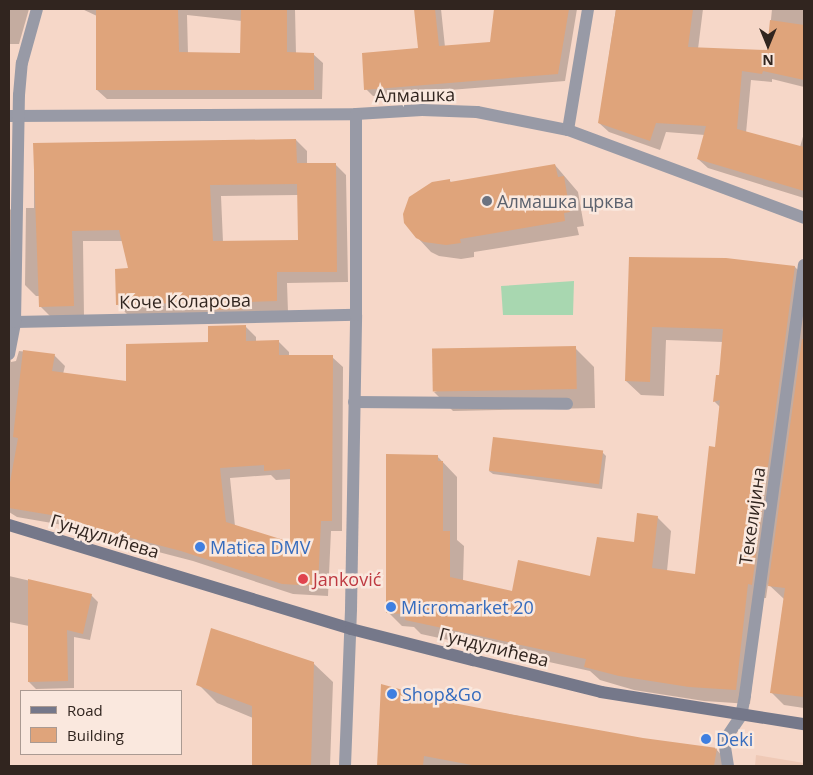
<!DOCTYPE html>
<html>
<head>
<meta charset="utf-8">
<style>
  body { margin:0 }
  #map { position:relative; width:813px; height:775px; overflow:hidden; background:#f6d7c8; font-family:"Open Sans",sans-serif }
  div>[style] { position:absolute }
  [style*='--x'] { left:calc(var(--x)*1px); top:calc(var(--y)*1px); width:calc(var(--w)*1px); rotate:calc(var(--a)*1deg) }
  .built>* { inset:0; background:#efc9b6 }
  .green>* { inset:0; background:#a8d7b0 }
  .shadow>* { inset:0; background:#0003 }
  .building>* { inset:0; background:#dfa47b; transform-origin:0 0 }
  .lane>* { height:12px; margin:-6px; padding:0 6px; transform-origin:6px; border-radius:6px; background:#989aa6 }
  .street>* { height:12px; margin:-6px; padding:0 6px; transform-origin:6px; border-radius:6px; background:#989aa6 }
  .secondary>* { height:12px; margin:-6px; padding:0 6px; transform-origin:6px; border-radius:6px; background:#75788a }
  .dots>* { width:14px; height:14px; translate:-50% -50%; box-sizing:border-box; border:2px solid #fae8de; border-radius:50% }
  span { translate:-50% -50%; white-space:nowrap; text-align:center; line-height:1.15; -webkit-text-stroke:5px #fae8de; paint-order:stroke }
  .street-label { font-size:18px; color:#31251f }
  .worship-label { font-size:18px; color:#5b616d }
  .left { translate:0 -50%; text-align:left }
  .shop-label { font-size:18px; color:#366cbe }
  .health-label { font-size:18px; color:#be3a42 }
  .frame { position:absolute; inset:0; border:10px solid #31251f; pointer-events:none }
  .legend { position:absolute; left:20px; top:690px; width:162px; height:65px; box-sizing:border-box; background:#fae8de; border:1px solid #aa9a92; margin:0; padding:6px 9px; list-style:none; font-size:15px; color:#31251f }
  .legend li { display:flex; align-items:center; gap:10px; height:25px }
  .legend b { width:25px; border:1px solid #aa9a92 }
  .north { position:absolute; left:743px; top:20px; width:50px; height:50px; -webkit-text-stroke:4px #fae8de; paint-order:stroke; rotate:180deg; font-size:14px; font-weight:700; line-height:20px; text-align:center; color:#31251f }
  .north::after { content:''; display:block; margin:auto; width:18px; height:22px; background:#31251f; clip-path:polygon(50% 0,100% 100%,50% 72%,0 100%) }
</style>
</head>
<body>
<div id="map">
  <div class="built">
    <div style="clip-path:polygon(756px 755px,804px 763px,804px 766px,755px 766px)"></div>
  </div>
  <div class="green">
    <div style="clip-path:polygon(574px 281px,573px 315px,503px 315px,501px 286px)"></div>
  </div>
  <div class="shadow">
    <div style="clip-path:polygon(9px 9px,29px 9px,19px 44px,9px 44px)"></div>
    <div style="clip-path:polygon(evenodd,82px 9px,295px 9px,296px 54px,313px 54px,323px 63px,322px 99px,107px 99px,97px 90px,97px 16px,82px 9px,187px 15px,242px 21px,242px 54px,188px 54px,187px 15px)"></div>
    <div style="clip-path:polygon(416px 9px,441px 9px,445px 47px,491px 43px,495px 9px,577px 9px,565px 81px,373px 96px,366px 89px,420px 49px)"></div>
    <div style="clip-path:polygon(616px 9px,703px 9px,698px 49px,768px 51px,772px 9px,804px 9px,804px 87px,772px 79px,772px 82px,751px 80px,746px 133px,800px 147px,804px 133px,804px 198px,708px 168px,698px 159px,705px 135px,666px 132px,660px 150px,609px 132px,599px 123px)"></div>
    <div style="clip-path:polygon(evenodd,296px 140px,307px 151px,307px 165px,335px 164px,346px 175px,348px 282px,287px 283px,288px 312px,129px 316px,118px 305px,129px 270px,123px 241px,83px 241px,84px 317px,51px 317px,40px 306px,40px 296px,36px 296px,25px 285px,26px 208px,34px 208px,34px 144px,296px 140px,298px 195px,299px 241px,223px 242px,221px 196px,298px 195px)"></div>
    <div style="clip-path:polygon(555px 165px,578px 192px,584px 226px,577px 227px,579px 235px,474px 252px,474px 257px,461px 259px,439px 256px,431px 252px,417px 237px,449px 180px,452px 183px)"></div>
    <div style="clip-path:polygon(9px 208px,19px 218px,18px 295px,9px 295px)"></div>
    <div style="clip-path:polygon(631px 259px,726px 259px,795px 267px,804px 276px,804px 708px,784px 705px,771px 692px,784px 599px,768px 584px,766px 598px,761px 598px,750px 704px,704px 701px,634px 690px,600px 680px,590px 671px,421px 634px,414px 627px,402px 626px,388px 612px,437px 456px,457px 477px,457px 540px,464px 546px,463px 581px,512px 593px,591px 578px,635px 544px,657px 517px,671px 531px,667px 571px,696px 575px,716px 448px,720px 407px,714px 401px,720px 376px,723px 342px,666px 340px,664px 396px,641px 395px,626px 381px)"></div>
    <div style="clip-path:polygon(evenodd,9px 306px,11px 362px,16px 361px,19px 351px,54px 355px,65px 366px,63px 374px,128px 383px,246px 327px,256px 337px,256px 342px,279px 342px,289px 352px,289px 357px,332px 357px,343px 367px,342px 531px,331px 531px,328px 596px,293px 594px,193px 561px,74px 530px,69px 526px,17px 517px,9px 512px,9px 306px,271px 475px,276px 480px,291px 479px,291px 544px,235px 526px,230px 478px,271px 475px)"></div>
    <div style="clip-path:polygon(575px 348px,594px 367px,595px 408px,453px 411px,434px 392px)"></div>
    <div style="clip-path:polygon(603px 453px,606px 456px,602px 489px,493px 474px,489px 471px)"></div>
    <div style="clip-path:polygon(9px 576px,91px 595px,98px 602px,90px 640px,74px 637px,74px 688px,36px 689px,29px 682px,29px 626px,9px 622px)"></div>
    <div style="clip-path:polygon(313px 663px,333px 682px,330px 766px,253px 766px,253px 718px,217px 703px,198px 684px)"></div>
    <div style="clip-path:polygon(383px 686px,443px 702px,643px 739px,716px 749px,731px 766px,379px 766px)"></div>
  </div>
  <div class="building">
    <div style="clip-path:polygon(96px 9px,178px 9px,179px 52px,240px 53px,241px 9px,287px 9px,287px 52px,314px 53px,314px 90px,96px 90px)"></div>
    <div style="clip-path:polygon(414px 9px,435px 9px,439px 46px,490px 42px,494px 9px,569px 9px,558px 74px,364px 90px,362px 53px,418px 48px)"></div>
    <div style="clip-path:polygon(616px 9px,693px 9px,688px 47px,767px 50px,770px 20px,804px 25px,804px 80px,763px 71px,762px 74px,742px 71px,737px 129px,804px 147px,804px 191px,697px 159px,706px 126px,656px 123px,650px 141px,598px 123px)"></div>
    <div style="clip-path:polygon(evenodd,296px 139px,297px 163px,336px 163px,337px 272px,277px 272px,277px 301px,246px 302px,246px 309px,208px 310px,208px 302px,116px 305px,115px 269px,128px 268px,119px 230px,72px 231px,74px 306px,39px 307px,33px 143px,296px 139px,297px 184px,298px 240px,213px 241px,210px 185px,297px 184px)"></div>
    <div style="clip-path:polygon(555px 164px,558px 177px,564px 176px,570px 212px,564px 213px,565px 221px,460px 239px,461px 243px,446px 245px,424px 242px,416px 238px,404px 223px,403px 214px,409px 197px,432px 182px,450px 179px,450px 182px)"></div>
    <div style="clip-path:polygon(629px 257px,726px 258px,795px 266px,752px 585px,748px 584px,736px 690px,689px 687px,619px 676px,584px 667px,586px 659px,405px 620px,405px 614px,386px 613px,386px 454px,438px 455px,438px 461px,443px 461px,443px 531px,450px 531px,450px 577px,512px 591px,518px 560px,590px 576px,597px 537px,634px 542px,637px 513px,658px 516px,652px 568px,695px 574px,709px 446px,715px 447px,720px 400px,713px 402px,716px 375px,719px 375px,723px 329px,652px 327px,650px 382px,625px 381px)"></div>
    <div style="clip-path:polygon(evenodd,246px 325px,246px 341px,279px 340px,279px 355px,333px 355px,332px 521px,321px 521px,318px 586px,282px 584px,181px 551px,62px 520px,63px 517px,9px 508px,9px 488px,18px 438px,13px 437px,23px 350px,55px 354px,52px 371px,126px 381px,126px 344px,208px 342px,208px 326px,246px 325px,264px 465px,264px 471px,290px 469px,290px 542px,226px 522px,220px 468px,264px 465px)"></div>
    <div style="clip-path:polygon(802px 339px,804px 339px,804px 697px,770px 693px,785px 588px,768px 586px)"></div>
    <div style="left:576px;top:346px;width:43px;height:144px;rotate:89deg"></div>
    <div style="left:493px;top:437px;width:111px;height:34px;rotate:7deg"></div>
    <div style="clip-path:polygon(28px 579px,92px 594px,83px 634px,67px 630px,68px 681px,28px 682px)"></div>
    <div style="clip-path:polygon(211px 628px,314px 662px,311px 766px,252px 766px,252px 706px,196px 685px)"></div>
    <div style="clip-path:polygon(381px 684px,443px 701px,515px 715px,643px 738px,717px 748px,714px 766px,477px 766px,424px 756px,423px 766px,377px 766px)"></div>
  </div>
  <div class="lane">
    <div style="--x:354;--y:402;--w:213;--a:0.5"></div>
  </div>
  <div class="street">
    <div style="--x:9;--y:116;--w:347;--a:-0.3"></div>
    <div style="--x:356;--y:114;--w:66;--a:-3.5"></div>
    <div style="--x:422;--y:110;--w:55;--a:2.1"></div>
    <div style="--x:477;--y:112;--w:93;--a:11.2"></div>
    <div style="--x:568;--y:130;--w:252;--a:20.4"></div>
    <div style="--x:568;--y:130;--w:123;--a:-80.6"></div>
    <div style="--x:15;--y:322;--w:341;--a:-1.2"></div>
    <div style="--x:9;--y:354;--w:33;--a:-79"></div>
    <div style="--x:15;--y:322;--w:227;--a:-89"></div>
    <div style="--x:19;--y:95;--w:32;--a:-85"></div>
    <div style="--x:22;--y:63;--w:56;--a:-74.5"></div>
    <div style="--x:345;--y:766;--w:157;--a:-87.8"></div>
    <div style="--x:351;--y:609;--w:294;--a:-89"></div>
    <div style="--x:356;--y:315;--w:201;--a:-90"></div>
    <div style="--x:728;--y:766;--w:25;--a:-99"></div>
    <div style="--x:724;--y:741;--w:30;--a:-56"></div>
    <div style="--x:741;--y:716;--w:21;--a:-79"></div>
    <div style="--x:745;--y:695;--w:434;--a:-82.2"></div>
  </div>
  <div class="secondary">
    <div style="--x:9;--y:525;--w:357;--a:16.9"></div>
    <div style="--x:351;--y:629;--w:126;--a:14.3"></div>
    <div style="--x:473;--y:660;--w:132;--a:14"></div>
    <div style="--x:601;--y:692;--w:206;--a:9"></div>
  </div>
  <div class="dots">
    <div style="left:487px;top:201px;background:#6b7280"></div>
    <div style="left:200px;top:547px;background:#3f7fe0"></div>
    <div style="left:303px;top:579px;background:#e0444e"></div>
    <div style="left:391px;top:607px;background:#3f7fe0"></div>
    <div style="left:392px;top:694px;background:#3f7fe0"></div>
    <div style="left:706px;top:739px;background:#3f7fe0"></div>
  </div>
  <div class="street-label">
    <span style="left:415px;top:95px;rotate:-1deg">Алмашка</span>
    <span style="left:185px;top:301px;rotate:-1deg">Коче Коларова</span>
    <span style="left:752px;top:516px;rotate:-82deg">Текелијина</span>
    <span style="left:105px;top:536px;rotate:17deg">Гундулићева</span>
    <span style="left:494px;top:647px;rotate:14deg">Гундулићева</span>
  </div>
  <div class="worship-label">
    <span class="left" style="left:497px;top:201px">Алмашка црква</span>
  </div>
  <div class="shop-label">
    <span class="left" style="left:210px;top:547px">Matica DMV</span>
    <span class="left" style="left:401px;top:607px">Micromarket 20</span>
    <span class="left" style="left:402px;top:694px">Shop&amp;Go</span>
    <span class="left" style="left:716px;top:739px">Deki</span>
  </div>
  <div class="health-label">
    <span class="left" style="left:313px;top:579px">Janković</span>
  </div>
  <div class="frame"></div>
  <ul class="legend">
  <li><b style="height:6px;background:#75788a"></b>Road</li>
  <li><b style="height:14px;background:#dfa47b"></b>Building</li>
  </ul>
  <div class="north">N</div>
</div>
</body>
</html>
